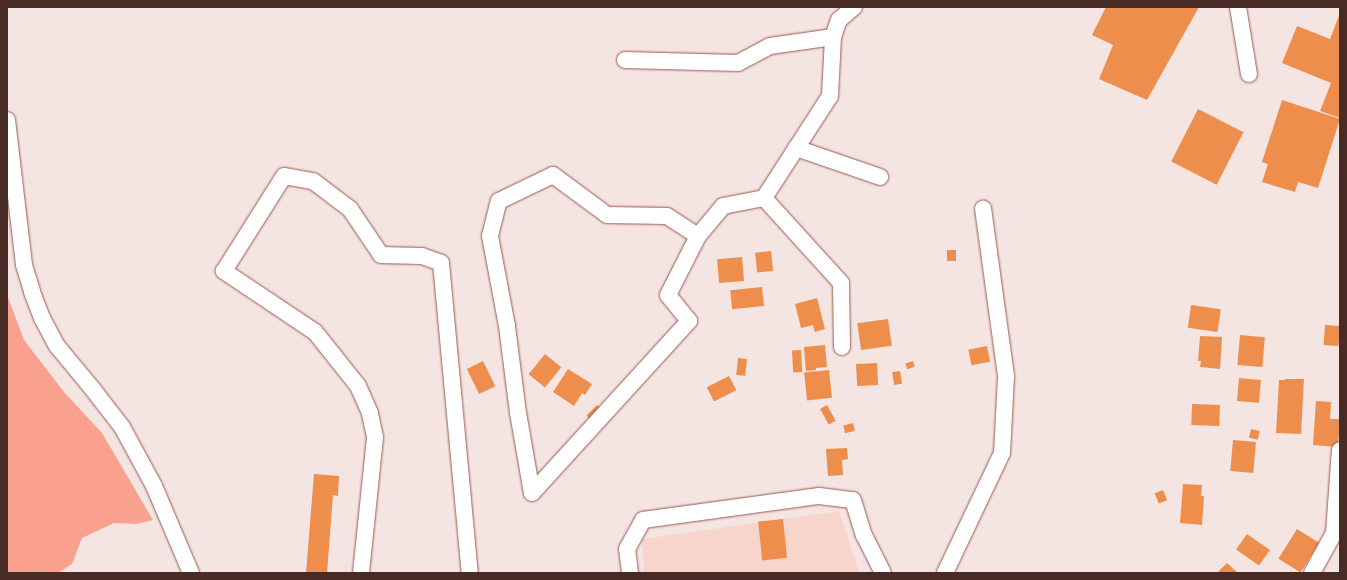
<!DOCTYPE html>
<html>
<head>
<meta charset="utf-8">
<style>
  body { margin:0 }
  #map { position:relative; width:1347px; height:580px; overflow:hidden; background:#f5e5e2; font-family:"DM Sans",sans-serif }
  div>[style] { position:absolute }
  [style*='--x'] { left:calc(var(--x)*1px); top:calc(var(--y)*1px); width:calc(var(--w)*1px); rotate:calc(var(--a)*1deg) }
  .built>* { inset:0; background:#f7d5cd }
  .green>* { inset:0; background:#f9a18e }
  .building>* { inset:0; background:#ee8e4c; transform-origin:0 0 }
  .roads { filter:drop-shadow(0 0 1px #99594b) drop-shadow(0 0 1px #99594b) }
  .minor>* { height:16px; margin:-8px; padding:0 8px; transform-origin:8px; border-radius:8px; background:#fff }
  span { translate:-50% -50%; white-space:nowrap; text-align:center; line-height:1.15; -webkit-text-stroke:3px #f5e5e2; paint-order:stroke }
  .frame { position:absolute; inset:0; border:8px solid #482b25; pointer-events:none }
</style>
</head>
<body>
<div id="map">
  <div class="built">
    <div style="clip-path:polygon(839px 511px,859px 573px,644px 573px,642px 539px)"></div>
  </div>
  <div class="green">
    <div style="clip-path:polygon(7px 295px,24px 340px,64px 392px,102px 433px,153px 520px,136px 524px,114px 523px,82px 538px,72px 564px,58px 573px,7px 573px)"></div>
  </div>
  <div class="building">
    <div style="clip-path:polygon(1106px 7px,1199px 7px,1147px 100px,1099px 79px,1113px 45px,1092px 35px)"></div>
    <div style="clip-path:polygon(1340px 13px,1340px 118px,1320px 111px,1331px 83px,1282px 63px,1297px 26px,1330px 39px)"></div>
    <div style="clip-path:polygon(1282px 100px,1340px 119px,1318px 188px,1298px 182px,1295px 192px,1262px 182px,1268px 164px,1262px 162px)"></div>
    <div style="left:1198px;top:109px;width:51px;height:59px;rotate:27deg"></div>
    <div style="left:947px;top:250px;width:9px;height:11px"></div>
    <div style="left:771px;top:251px;width:20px;height:16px;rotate:84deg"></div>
    <div style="left:742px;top:257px;width:24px;height:25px;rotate:85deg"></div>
    <div style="left:762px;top:287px;width:19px;height:32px;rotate:84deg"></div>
    <div style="clip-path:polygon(817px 298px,825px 329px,815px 332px,813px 325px,801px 328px,795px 304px)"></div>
    <div style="left:1191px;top:305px;width:30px;height:23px;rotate:8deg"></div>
    <div style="left:888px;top:319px;width:27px;height:31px;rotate:82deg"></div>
    <div style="left:1325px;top:325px;width:15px;height:20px;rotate:4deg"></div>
    <div style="left:1240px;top:335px;width:25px;height:30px;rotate:5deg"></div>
    <div style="clip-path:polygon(1200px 336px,1222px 337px,1220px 369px,1200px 367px,1201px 361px,1198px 361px)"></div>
    <div style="clip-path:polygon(825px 345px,827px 367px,816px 368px,816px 370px,806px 371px,804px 347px)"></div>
    <div style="left:987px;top:346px;width:16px;height:19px;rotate:79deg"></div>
    <div style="left:801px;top:350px;width:22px;height:9px;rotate:87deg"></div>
    <div style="left:545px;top:354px;width:21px;height:26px;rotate:39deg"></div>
    <div style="left:738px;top:358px;width:9px;height:17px;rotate:6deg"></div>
    <div style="left:483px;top:361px;width:28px;height:18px;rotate:64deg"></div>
    <div style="left:913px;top:361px;width:6px;height:8px;rotate:72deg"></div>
    <div style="left:877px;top:363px;width:22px;height:21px;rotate:87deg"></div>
    <div style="clip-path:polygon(568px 369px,592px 384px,585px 395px,582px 393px,574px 406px,553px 392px)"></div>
    <div style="left:829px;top:370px;width:28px;height:25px;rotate:84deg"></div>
    <div style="left:900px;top:371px;width:13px;height:8px;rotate:81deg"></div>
    <div style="left:729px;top:376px;width:16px;height:25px;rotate:63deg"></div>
    <div style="left:1239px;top:378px;width:22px;height:23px;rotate:5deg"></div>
    <div style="clip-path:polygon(1285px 379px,1304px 379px,1301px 434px,1276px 433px,1279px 380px,1285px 380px)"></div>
    <div style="clip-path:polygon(1316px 401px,1331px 402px,1330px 419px,1340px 419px,1338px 447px,1313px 445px)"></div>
    <div style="left:1192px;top:404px;width:28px;height:21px;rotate:2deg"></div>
    <div style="left:597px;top:405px;width:10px;height:15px;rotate:45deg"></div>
    <div style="left:827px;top:405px;width:18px;height:8px;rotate:61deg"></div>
    <div style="left:853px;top:423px;width:8px;height:10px;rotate:76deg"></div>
    <div style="left:1251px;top:429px;width:9px;height:9px;rotate:13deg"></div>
    <div style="left:1233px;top:440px;width:23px;height:31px;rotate:5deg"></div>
    <div style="clip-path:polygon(847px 448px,848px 459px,842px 460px,843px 475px,828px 476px,826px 449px)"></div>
    <div style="clip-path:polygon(314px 474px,339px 476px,338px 496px,333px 495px,327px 573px,306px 573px)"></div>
    <div style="clip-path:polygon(1183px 484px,1202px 485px,1201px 496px,1204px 496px,1202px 525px,1180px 523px)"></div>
    <div style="left:1163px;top:490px;width:11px;height:9px;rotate:68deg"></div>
    <div style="left:783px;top:519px;width:39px;height:25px;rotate:84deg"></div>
    <div style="left:1297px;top:529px;width:26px;height:35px;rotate:32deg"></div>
    <div style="left:1247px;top:534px;width:28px;height:19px;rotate:35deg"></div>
    <div style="clip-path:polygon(1227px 563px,1238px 573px,1217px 573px)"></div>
  </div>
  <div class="roads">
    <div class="minor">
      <div style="--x:1238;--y:7;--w:68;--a:80.7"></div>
      <div style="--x:625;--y:60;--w:113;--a:1.5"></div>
      <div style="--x:738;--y:63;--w:36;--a:-28"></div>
      <div style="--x:770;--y:46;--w:64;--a:-8.1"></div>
      <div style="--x:7;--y:120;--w:146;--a:83.3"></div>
      <div style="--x:24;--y:265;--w:28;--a:73"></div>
      <div style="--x:32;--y:292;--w:28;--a:69"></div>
      <div style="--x:42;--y:318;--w:32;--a:62"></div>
      <div style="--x:57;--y:346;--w:53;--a:50.3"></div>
      <div style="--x:91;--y:387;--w:51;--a:52.2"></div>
      <div style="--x:122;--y:427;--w:67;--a:61.5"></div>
      <div style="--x:154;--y:486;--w:95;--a:67"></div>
      <div style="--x:796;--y:148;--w:89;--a:19"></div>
      <div style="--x:764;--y:198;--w:115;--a:47.8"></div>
      <div style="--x:841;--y:283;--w:64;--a:89.1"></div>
      <div style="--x:532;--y:493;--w:233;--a:-47.6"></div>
      <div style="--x:689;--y:321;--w:33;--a:-129"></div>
      <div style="--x:668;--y:295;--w:66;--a:-63"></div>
      <div style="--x:698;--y:236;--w:39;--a:-50"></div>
      <div style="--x:723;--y:206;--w:42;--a:-11"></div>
      <div style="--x:764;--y:198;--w:121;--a:-57.1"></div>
      <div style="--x:830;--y:96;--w:59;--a:-87.1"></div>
      <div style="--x:833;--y:37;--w:18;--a:-71"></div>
      <div style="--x:839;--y:20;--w:20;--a:-41"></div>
      <div style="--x:532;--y:493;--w:81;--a:-99.9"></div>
      <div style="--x:518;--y:413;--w:88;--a:-97.2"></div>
      <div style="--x:507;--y:326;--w:92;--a:-100.7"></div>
      <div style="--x:490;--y:236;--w:36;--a:-76"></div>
      <div style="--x:499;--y:201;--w:60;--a:-25.7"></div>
      <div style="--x:553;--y:175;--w:67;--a:36.5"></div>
      <div style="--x:607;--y:215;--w:60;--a:1"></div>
      <div style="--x:667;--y:216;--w:37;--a:33"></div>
      <div style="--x:361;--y:573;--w:137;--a:-84.1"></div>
      <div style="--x:375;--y:437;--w:25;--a:-102"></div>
      <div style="--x:370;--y:413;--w:30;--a:-114"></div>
      <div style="--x:358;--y:386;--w:69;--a:-128.5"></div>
      <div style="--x:315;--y:332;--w:110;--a:-146.2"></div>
      <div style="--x:224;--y:271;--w:112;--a:-57.7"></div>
      <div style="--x:284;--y:176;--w:29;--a:10"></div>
      <div style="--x:313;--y:181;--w:46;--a:37.1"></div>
      <div style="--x:350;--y:209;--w:55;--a:56"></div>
      <div style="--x:381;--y:255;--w:41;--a:1.4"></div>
      <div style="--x:422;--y:256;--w:20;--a:20"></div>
      <div style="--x:441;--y:263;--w:311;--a:84.7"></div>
      <div style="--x:630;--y:573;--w:24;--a:-97"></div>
      <div style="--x:627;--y:549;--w:33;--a:-61"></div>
      <div style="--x:643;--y:520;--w:178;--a:-7.8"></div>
      <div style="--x:819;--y:496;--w:34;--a:7"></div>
      <div style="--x:853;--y:500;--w:37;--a:73"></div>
      <div style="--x:864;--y:535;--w:42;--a:63.4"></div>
      <div style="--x:945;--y:573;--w:133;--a:-64.6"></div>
      <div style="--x:1002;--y:453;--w:77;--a:-87"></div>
      <div style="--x:1006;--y:376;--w:169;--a:-97.8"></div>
      <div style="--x:1312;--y:573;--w:46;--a:-61.2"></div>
      <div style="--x:1334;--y:533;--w:83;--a:-85.9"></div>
    </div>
  </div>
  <div class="frame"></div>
</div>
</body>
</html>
